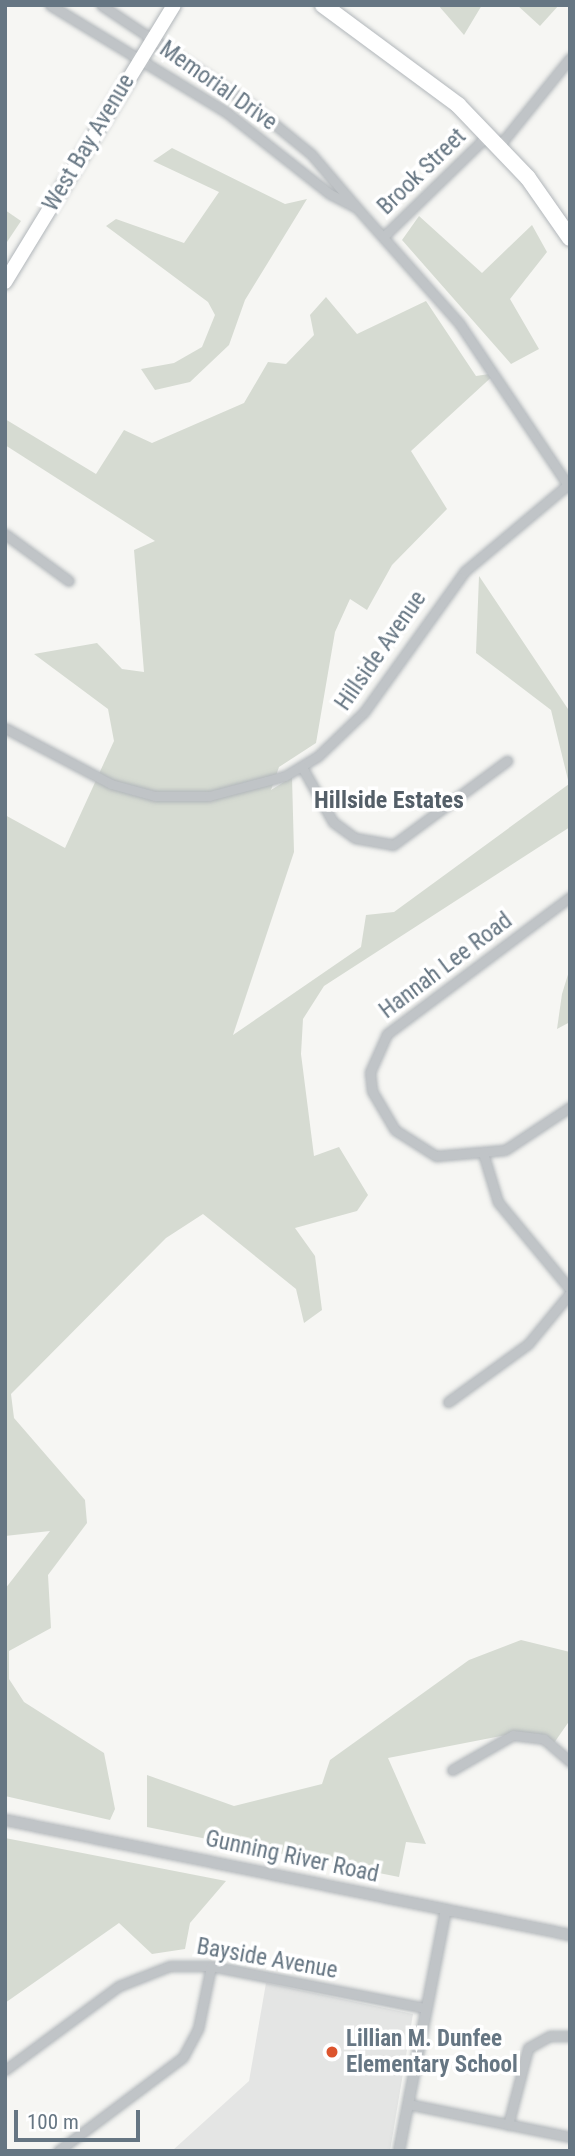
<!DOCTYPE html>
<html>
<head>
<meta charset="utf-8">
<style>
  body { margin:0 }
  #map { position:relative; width:575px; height:2156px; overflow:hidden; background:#f6f6f3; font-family:"Roboto Condensed",sans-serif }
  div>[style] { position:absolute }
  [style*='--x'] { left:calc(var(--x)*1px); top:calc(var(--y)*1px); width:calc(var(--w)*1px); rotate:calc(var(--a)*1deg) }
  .built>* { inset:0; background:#e4e5e4 }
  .green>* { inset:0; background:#d6dbd2 }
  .roads { filter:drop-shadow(0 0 2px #b1b6ba) drop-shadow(0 0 2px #b1b6ba) }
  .minor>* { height:9px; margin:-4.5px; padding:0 4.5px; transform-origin:4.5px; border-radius:4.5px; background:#c0c4c7 }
  .tertiary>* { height:10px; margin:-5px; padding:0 5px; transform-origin:5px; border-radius:5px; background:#c0c4c7 }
  .primary>* { height:14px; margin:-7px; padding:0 7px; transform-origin:7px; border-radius:7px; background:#fff }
  .trunk>* { height:16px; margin:-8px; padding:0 8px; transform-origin:8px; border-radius:8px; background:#fff }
  .dots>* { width:19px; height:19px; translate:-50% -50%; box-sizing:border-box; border:4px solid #fff; border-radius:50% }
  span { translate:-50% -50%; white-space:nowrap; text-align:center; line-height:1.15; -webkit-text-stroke:7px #fff; paint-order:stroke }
  .street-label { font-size:23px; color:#667683 }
  .poi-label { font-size:23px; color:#667683; font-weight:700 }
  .left { translate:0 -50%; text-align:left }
  .neighbourhood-label { font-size:24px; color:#545f68; font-weight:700 }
  .frame { position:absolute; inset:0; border:7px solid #667683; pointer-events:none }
  .scale { position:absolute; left:14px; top:2110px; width:126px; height:32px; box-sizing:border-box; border:4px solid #667683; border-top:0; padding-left:9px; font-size:21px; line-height:24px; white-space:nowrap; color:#667683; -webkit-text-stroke:5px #fff; paint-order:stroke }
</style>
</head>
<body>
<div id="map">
  <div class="built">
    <div style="clip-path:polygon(266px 1983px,413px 2014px,390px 2151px,173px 2150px,249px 2081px)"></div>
  </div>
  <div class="green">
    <div style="clip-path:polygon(438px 5px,482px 5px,464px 35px)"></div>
    <div style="clip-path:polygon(517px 5px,559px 5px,540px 26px)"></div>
    <div style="clip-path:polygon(172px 148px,285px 204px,307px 199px,245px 300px,229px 345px,190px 382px,155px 390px,141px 369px,174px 363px,202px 347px,215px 315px,208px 302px,106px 226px,116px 219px,184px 243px,219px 192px,153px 161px)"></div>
    <div style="clip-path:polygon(5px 210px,21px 221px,5px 245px)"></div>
    <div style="clip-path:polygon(419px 216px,482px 273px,532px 225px,547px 252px,510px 299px,539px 349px,511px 364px,402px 240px)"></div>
    <div style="clip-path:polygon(326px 297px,357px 334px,426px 301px,476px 376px,496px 373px,411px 451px,447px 509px,392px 565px,367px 610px,350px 599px,335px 632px,316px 743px,279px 767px,271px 790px,292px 777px,294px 852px,233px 1035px,361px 947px,366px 915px,394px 912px,569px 784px,551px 710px,476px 653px,479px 576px,570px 712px,570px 827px,324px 986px,303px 1019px,301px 1054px,314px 1156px,339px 1147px,368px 1195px,357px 1211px,295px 1228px,315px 1256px,322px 1310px,304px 1323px,296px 1289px,203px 1214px,166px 1238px,11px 1394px,14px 1418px,85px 1500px,87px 1523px,48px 1575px,51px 1628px,9px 1651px,9px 1679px,24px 1702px,104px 1753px,115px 1809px,110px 1820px,5px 1796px,5px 1589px,50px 1531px,5px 1536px,5px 815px,65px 848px,114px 741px,108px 709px,34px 654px,97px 643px,122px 669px,144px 672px,134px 550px,155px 541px,5px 445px,5px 419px,96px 474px,124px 430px,152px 443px,244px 403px,268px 362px,286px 364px,314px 335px,310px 315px)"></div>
    <div style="clip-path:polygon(570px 968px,570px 1022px,557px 1029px,562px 994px)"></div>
    <div style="clip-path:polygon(521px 1640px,570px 1652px,570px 1720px,554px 1743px,516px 1733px,388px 1758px,426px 1844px,406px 1842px,399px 1877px,147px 1827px,147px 1775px,234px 1806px,322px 1784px,330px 1760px,469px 1660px)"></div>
    <div style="clip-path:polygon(5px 1838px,67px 1850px,226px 1881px,190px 1923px,185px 1949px,152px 1954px,119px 1923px,5px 2003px)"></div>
  </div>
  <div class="roads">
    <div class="minor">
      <div style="--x:50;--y:5;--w:206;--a:31.3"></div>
      <div style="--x:226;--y:112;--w:132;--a:38.3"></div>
      <div style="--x:330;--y:194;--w:30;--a:27"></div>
      <div style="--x:357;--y:208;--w:71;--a:-130.4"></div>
      <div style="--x:311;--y:154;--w:77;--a:-140.8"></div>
      <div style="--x:251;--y:105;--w:180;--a:-146.3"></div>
      <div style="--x:499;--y:146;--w:113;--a:-51.1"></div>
      <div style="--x:357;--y:208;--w:154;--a:48.4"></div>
      <div style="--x:459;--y:323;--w:197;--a:56.1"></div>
      <div style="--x:383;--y:237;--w:146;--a:-44.2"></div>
      <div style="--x:5;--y:534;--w:79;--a:36.3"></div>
      <div style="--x:5;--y:728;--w:120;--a:27.8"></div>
      <div style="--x:111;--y:784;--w:46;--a:15.3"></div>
      <div style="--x:155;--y:796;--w:54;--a:0"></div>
      <div style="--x:209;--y:796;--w:79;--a:-14.7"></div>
      <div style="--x:285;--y:776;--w:37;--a:-31"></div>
      <div style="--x:317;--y:757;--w:65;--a:-43.8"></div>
      <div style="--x:364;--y:712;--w:173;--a:-54.4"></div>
      <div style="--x:465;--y:571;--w:137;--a:-40"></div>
      <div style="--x:302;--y:767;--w:63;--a:60.6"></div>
      <div style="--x:333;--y:822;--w:27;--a:36"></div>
      <div style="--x:355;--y:838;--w:39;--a:10"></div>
      <div style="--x:393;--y:845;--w:142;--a:-36.4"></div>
      <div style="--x:570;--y:897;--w:229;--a:143.2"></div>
      <div style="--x:387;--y:1034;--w:42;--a:114.1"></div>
      <div style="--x:370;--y:1072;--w:19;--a:84"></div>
      <div style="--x:372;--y:1091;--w:45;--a:59.5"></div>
      <div style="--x:395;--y:1130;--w:49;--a:32.4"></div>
      <div style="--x:436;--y:1156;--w:69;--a:-5"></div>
      <div style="--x:505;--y:1150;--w:78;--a:-33.5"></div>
      <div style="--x:483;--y:1153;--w:51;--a:73"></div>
      <div style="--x:498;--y:1202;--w:113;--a:50.4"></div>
      <div style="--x:448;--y:1402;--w:99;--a:-35.9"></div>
      <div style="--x:528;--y:1344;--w:66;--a:-50.5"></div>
      <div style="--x:452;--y:1770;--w:70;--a:-29.8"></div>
      <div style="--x:513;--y:1735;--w:31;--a:7"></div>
      <div style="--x:544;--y:1739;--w:35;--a:41"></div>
      <div style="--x:5;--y:2070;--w:142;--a:-36.4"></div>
      <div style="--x:119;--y:1986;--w:55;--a:-21.4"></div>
      <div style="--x:170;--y:1966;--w:41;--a:0"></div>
      <div style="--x:211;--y:1966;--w:219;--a:11.1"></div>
      <div style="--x:408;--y:2104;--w:165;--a:11.5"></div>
      <div style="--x:508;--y:2125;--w:80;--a:-75.4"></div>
      <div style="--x:528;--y:2048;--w:25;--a:-29"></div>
      <div style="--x:550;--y:2036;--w:20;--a:0"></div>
      <div style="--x:58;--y:2151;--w:156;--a:-36.9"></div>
      <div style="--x:183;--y:2057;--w:32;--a:-62"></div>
      <div style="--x:198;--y:2029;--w:64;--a:-78.3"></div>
    </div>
    <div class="tertiary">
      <div style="--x:5;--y:1820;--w:577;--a:11.5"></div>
      <div style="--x:399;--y:2151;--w:246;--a:-79"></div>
    </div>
    <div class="primary">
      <div style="--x:5;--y:282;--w:324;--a:-58.6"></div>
    </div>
    <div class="trunk">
      <div style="--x:323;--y:5;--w:168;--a:36.5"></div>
      <div style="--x:458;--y:105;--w:101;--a:46.2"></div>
      <div style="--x:528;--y:178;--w:73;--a:55"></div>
    </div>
  </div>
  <div class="dots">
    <div style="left:332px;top:2052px;background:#dc542d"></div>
  </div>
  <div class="street-label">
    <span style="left:218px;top:86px;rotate:35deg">Memorial Drive</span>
    <span style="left:89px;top:143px;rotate:-59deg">West Bay Avenue</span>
    <span style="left:422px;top:172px;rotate:-44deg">Brook Street</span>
    <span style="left:381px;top:651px;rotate:-55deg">Hillside Avenue</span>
    <span style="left:446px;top:966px;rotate:-37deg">Hannah Lee Road</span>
    <span style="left:292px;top:1857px;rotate:12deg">Gunning River Road</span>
    <span style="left:267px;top:1959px;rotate:10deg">Bayside Avenue</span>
  </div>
  <div class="poi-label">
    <span class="left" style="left:346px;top:2052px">Lillian M. Dunfee<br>Elementary School</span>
  </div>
  <div class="neighbourhood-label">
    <span style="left:389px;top:801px">Hillside Estates</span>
  </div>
  <div class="frame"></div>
  <div class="scale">100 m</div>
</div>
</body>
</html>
